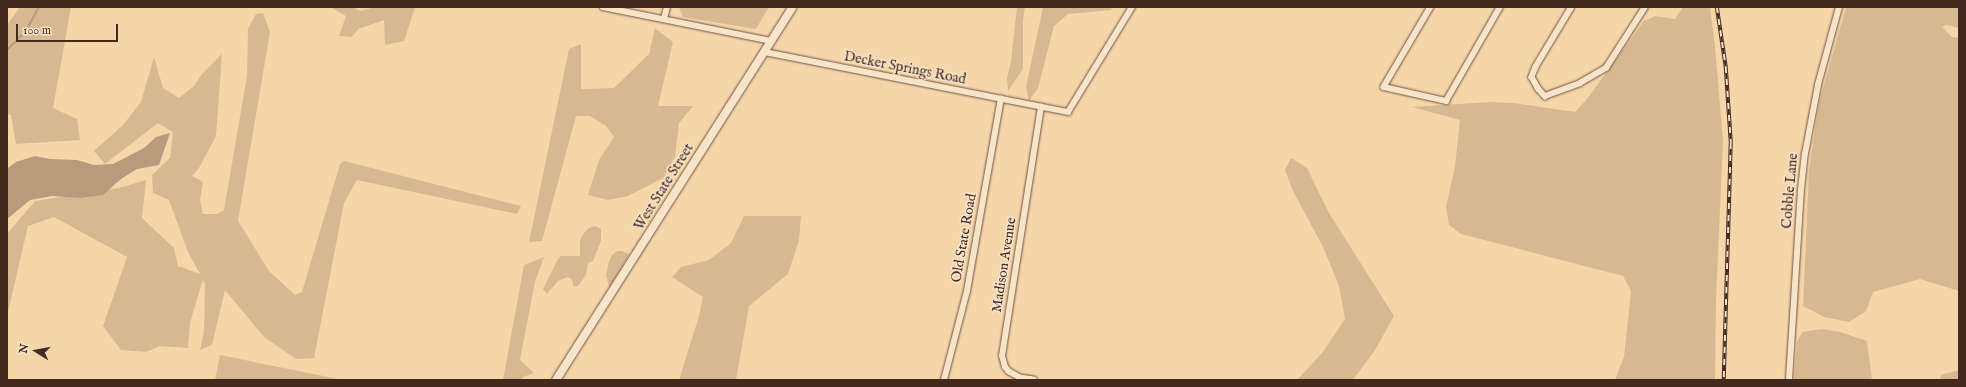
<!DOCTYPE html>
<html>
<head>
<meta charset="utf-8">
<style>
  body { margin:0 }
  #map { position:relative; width:1966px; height:387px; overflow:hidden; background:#f5d6a9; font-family:"IM FELL English",serif }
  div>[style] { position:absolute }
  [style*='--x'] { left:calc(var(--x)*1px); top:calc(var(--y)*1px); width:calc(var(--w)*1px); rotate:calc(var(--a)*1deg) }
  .green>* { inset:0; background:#d7b991 }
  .water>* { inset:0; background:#b89b7a }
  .stream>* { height:2px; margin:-1px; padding:0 1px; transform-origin:1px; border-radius:1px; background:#b89b7a }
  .roads { filter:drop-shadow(0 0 1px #705441) drop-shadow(0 0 1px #705441) }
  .street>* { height:5.5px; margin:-2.75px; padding:0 2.75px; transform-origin:2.75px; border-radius:2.75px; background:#f8e4c7 }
  .secondary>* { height:8px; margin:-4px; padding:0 4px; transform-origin:4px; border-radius:4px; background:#f8e4c7 }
  .rail>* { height:3.5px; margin-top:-1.75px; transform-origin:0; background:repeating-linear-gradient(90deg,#f8e4c7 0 6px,#43291e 0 12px); box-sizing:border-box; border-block:1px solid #43291e }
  span { translate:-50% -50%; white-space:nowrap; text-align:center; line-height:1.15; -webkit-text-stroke:3px #f8e4c7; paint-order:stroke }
  .street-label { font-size:14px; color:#43291e }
  .frame { position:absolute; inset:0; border:8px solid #43291e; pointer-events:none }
  .north { position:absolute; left:16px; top:331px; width:40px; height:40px; -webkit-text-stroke:3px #f8e4c7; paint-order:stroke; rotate:281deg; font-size:11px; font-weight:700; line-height:16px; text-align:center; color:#43291e }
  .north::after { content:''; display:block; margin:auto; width:14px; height:18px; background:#43291e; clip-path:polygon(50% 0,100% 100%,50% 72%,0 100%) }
  .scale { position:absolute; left:16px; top:24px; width:102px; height:18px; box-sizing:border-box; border:2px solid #43291e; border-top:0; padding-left:5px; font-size:12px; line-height:14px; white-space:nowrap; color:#43291e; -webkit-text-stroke:3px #f8e4c7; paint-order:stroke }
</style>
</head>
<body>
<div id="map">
  <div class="green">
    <div style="clip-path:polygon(20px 7px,71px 7px,53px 108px,77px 119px,80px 140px,16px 144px,11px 115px,7px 114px,7px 25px)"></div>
    <div style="clip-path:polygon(330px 7px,352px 7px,361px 11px,375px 7px,415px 7px,404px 41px,385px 45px,384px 20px,358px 29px,352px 37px,339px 36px,346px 16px)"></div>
    <div style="clip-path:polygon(679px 7px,769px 7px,756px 29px,683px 17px)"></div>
    <div style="clip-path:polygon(1017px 7px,1025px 7px,1023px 20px,1023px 69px,1008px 91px,1007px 78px,1011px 62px)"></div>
    <div style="clip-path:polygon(1043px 7px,1112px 7px,1111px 10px,1068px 14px,1054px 26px,1038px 88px,1029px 101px,1026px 87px)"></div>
    <div style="clip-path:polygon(1683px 7px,1710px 7px,1715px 46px,1723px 141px,1716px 300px,1715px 380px,1615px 380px,1624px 357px,1631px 291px,1623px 276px,1461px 234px,1449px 225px,1446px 207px,1455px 166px,1460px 120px,1412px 107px,1491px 102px,1514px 103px,1575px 112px,1587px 99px,1644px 21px,1655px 16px,1675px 19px)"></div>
    <div style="clip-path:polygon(1846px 7px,1959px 7px,1959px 28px,1947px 25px,1942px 27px,1952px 37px,1959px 38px,1959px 291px,1920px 279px,1873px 292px,1866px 311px,1849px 322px,1824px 317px,1803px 306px,1809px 170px,1819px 103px)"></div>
    <div style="clip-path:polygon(263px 13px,270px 32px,238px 221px,269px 271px,295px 295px,302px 292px,340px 164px,344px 161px,521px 206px,517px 214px,357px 180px,344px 203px,314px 358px,296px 359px,264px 337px,225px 290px,212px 345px,200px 350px,204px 331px,205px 284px,203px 279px,190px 323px,188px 348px,160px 346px,146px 352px,121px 350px,103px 326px,127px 257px,54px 217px,28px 226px,7px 316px,7px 234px,35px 201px,119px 188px,146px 180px,142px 218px,174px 248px,178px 266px,200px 274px,188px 252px,169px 200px,153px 193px,152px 175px,170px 158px,173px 132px,158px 123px,105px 164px,94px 151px,123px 125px,141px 102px,154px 57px,163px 88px,179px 98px,194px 86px,202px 74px,222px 54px,216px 136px,199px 168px,192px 176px,203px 182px,200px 200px,203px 214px,217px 214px,224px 210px,247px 76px,248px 29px,256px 14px)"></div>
    <div style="clip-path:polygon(655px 28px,673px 42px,658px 106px,693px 106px,679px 123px,675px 157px,663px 178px,628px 196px,608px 200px,588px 195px,599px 160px,614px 137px,606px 126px,590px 116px,576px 116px,542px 241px,529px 242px,569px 49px,581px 44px,581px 89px,614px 88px,649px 54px)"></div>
    <div style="clip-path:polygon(1291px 158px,1307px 168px,1329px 213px,1394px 316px,1375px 350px,1353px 380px,1297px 380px,1323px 352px,1345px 319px,1339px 286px,1323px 247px,1293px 191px,1285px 170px)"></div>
    <div style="clip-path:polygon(744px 216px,801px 216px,799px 240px,788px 274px,749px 306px,736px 380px,679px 380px,699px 316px,703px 297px,672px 277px,681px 267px,709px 260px,731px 243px)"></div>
    <div style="clip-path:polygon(595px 226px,601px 229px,601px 241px,593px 261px,588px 263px,586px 275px,578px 286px,574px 287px,572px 280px,568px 277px,558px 281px,547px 294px,543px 289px,558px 259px,561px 256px,580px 256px,580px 240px,584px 233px,589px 228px)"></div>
    <div style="clip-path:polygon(617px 251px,622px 251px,629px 254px,610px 289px,606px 275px,609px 261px,612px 255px)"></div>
    <div style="clip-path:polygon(544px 257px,535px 282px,520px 360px,534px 373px,523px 377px,522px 380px,503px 380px,524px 265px)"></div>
    <div style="clip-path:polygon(1822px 329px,1840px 332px,1867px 341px,1872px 380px,1794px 380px,1797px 342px,1802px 332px)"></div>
    <div style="clip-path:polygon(220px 355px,343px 380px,215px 380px)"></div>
    <div style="clip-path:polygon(1959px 370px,1959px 380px,1940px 380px,1941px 375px)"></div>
  </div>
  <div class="water">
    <div style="clip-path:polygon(170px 133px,159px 165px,137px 169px,121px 179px,103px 195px,80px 198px,52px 196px,30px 200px,7px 219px,7px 169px,16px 162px,35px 156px,50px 159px,77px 160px,94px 165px,113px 164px,144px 148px,156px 137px)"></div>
  </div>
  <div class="stream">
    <div style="--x:7;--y:50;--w:27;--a:-45"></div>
    <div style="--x:26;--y:31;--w:27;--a:-62"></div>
  </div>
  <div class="roads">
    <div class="street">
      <div style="--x:603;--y:7;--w:172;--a:11.4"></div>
      <div style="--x:1431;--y:7;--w:93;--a:120.4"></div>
      <div style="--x:1384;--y:87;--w:64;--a:12.7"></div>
      <div style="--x:1446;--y:101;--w:108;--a:-60.1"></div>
      <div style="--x:1572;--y:7;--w:70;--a:121"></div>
      <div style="--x:1536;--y:67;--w:11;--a:112"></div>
      <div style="--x:1532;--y:77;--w:13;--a:61"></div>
      <div style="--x:1538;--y:88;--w:11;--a:49"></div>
      <div style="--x:1545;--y:96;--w:37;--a:-20"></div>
      <div style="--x:1580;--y:83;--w:30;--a:-30"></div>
      <div style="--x:1606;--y:68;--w:72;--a:-57.4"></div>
      <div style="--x:664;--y:19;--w:12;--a:-76"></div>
      <div style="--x:765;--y:52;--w:309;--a:11.2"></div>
      <div style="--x:1068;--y:112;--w:123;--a:-58.6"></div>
      <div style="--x:944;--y:380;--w:92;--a:-75.5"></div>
      <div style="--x:967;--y:291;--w:195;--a:-80"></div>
      <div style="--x:1034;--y:380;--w:14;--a:-172"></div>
      <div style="--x:1020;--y:378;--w:13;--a:-151"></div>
      <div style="--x:1009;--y:372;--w:6;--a:-129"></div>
      <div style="--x:1005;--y:367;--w:11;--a:-105"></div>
      <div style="--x:1002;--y:356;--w:252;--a:-81.1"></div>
      <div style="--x:1789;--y:380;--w:190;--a:-86.4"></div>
      <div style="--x:1801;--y:190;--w:36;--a:-84"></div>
      <div style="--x:1805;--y:154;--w:70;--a:-79.3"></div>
      <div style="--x:1818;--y:85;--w:81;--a:-74.9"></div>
    </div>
    <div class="secondary">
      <div style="--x:556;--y:380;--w:442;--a:-57.6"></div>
    </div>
  </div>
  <div class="rail">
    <div style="--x:1717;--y:7;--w:61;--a:81.5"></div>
    <div style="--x:1726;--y:67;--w:76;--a:86.2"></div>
    <div style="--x:1731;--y:143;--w:237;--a:91.7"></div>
  </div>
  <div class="street-label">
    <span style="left:905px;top:68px;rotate:11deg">Decker Springs Road</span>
    <span style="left:664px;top:187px;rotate:-58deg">West State Street</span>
    <span style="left:1790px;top:191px;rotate:-85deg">Cobble Lane</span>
    <span style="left:964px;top:238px;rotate:-80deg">Old State Road</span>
    <span style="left:1004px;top:265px;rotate:-81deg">Madison Avenue</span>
  </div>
  <div class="frame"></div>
  <div class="north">N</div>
  <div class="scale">100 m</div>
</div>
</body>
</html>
